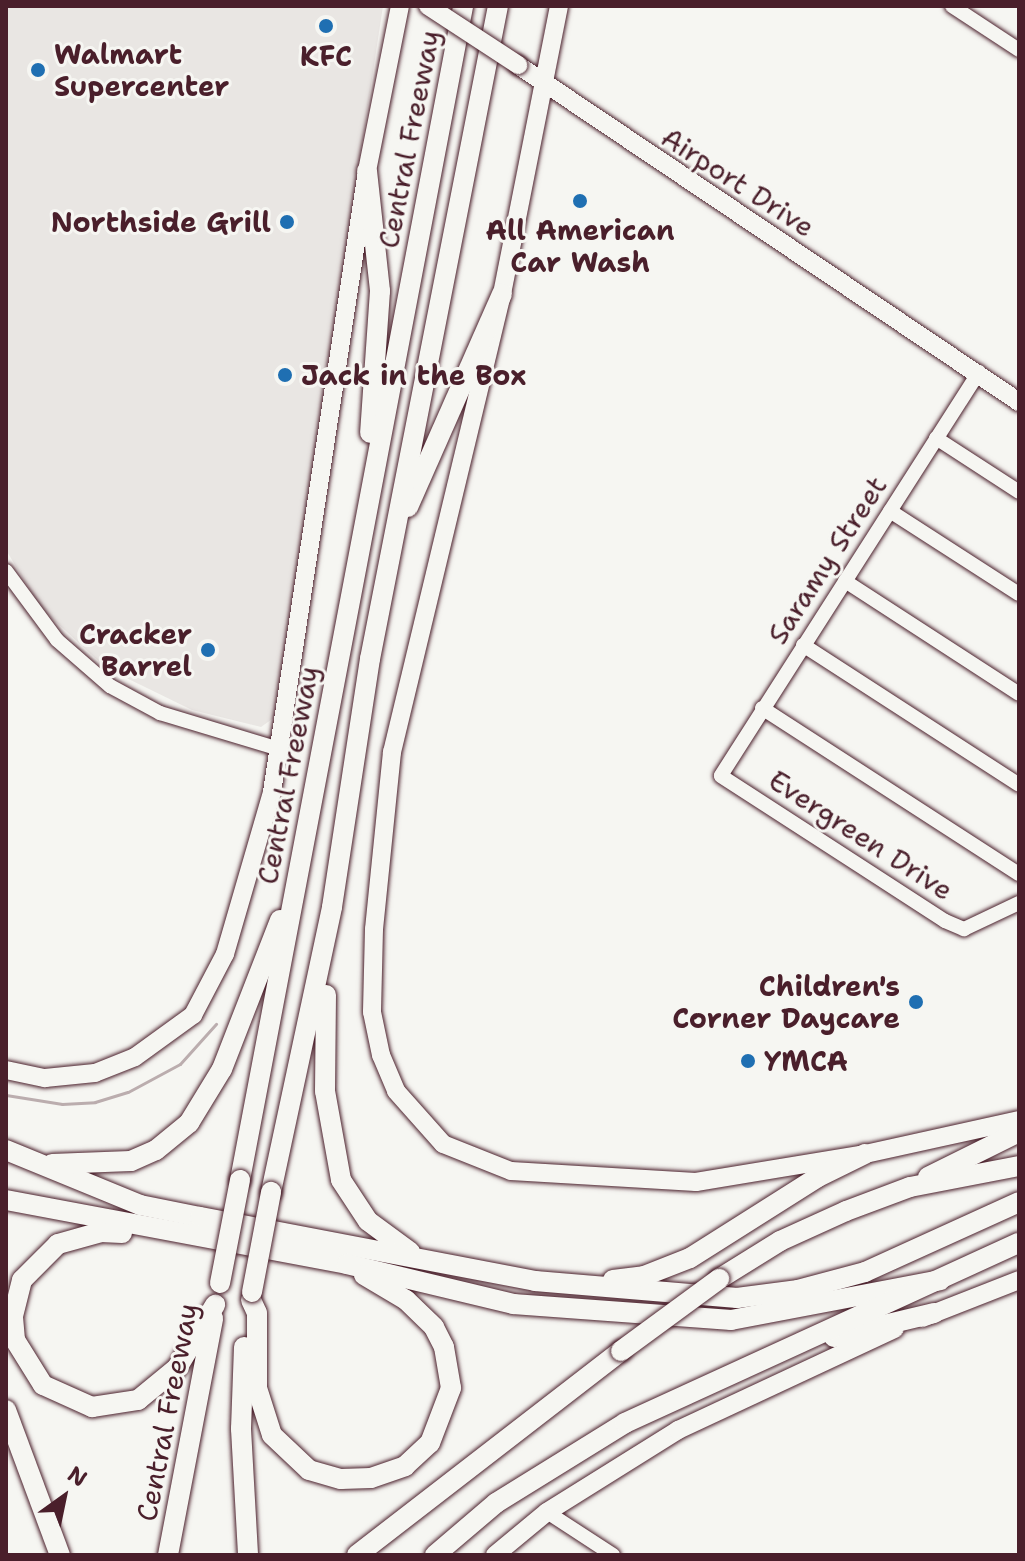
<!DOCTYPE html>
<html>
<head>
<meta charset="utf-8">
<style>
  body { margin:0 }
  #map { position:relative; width:1025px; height:1561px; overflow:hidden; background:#f6f6f2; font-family:"Shantell Sans",sans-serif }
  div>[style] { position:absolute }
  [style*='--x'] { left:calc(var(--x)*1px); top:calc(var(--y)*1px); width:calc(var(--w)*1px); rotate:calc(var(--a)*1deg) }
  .built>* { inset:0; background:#e9e6e3 }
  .stream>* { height:3px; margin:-1.5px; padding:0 1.5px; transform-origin:1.5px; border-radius:1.5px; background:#bbadae }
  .roads { filter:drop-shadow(0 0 2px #4a1f2b) drop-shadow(0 0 2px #4a1f2b) }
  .minor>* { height:14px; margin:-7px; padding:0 7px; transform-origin:7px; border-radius:7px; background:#f6f6f2 }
  .major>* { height:18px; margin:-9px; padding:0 9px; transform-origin:9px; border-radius:9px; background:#f6f6f2 }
  .highway>* { height:20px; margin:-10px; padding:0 10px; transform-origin:10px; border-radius:10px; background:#f6f6f2 }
  .bridges { filter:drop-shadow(0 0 2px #4a1f2b) drop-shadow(0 0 2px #4a1f2b) }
  .major-bridge>* { height:18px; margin:-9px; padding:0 9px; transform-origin:9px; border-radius:9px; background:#f6f6f2 }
  .highway-bridge>* { height:20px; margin:-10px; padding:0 10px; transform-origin:10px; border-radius:10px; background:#f6f6f2 }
  .dots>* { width:22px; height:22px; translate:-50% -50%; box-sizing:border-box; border:4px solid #f6f6f2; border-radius:50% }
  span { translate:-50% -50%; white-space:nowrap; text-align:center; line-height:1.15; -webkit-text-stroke:6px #f6f6f2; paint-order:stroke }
  .poi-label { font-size:28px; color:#4a1f2b; font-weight:700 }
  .left { translate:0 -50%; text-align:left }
  .right { translate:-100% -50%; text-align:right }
  .street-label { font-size:28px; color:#4a1f2b }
  .frame { position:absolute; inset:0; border:8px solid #4a1f2b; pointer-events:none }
  .north { position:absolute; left:24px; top:1457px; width:80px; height:80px; -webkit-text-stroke:6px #f6f6f2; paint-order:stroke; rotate:33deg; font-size:22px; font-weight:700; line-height:32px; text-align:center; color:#4a1f2b }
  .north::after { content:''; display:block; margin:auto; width:28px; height:36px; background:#4a1f2b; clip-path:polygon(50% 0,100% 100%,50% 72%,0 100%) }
</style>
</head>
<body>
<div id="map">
  <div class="built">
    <div style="clip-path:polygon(6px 6px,383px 6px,275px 717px,261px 727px,192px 710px,106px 668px,41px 608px,6px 550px)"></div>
  </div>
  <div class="stream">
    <div style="--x:6;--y:1095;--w:57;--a:9.1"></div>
    <div style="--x:62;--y:1104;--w:33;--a:-3"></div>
    <div style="--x:95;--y:1102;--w:34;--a:-17"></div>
    <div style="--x:128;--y:1092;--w:59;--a:-28.3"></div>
    <div style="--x:180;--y:1064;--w:54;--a:-48"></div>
  </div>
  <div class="roads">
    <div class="minor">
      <div style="--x:952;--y:6;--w:80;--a:33.3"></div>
      <div style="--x:979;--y:372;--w:479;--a:122.6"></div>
      <div style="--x:721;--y:776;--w:267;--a:32.9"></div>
      <div style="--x:945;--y:921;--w:21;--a:23"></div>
      <div style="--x:964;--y:929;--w:61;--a:-25.3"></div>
      <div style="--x:936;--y:438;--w:99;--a:33"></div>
      <div style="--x:890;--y:511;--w:153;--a:32.8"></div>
      <div style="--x:6;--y:571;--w:86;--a:53.5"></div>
      <div style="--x:57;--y:640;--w:70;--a:41"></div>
      <div style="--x:110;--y:686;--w:57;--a:28.4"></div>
      <div style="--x:160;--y:713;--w:124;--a:16.8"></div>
      <div style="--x:845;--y:581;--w:207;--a:33"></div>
      <div style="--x:803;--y:645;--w:257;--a:32.9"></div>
      <div style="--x:762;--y:708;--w:306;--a:32.9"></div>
      <div style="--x:547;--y:1512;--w:79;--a:33.1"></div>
    </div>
    <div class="major">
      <div style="--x:559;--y:6;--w:294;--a:101.2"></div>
      <div style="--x:502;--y:294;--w:471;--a:103.5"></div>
      <div style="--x:392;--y:752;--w:178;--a:95.8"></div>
      <div style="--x:374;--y:929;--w:83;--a:91.4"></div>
      <div style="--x:372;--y:1012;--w:44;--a:78.2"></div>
      <div style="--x:381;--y:1055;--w:39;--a:67"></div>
      <div style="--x:396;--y:1091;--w:71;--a:48.4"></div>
      <div style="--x:443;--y:1144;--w:73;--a:21.7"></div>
      <div style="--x:511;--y:1171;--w:185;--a:3.4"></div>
      <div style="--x:696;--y:1182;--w:171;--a:-9.4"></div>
      <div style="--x:865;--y:1154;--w:158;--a:-12.4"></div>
      <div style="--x:518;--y:65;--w:604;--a:33.93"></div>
      <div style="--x:6;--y:1070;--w:40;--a:12"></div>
      <div style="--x:45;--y:1078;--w:50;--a:-5.7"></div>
      <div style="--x:95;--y:1073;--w:43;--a:-21.8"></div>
      <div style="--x:135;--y:1057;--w:72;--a:-35.9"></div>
      <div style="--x:193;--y:1015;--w:69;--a:-62.3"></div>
      <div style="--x:225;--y:954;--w:169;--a:-73.8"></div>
      <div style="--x:272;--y:792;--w:628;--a:-81.3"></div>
      <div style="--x:367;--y:171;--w:168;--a:-78.7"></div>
      <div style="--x:922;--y:1318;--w:104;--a:-21.4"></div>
      <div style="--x:495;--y:1555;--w:67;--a:-39.6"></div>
      <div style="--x:547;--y:1512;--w:155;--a:-32"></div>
      <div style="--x:678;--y:1430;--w:239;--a:-25"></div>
    </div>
    <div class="highway">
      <div style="--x:367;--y:171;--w:121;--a:83.8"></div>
      <div style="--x:380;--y:291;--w:142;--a:94"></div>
      <div style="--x:408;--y:507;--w:233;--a:-66.2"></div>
      <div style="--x:326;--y:995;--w:96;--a:90.6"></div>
      <div style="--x:325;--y:1091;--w:90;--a:79.8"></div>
      <div style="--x:341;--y:1180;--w:49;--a:56.6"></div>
      <div style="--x:368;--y:1221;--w:52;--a:36.4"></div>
      <div style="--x:6;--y:1150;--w:145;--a:22.3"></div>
      <div style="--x:140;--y:1205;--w:61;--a:11.3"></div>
      <div style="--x:200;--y:1217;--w:341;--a:10.8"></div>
      <div style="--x:535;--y:1281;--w:203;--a:4.8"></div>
      <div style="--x:737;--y:1298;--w:62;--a:-7.5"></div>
      <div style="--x:798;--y:1290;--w:69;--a:-15"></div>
      <div style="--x:865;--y:1272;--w:169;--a:-24.4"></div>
      <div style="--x:52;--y:1164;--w:79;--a:-2.2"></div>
      <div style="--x:131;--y:1161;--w:27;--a:-24"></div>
      <div style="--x:156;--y:1150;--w:43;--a:-39.3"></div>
      <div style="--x:189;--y:1123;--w:63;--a:-58.6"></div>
      <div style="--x:222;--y:1069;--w:160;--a:-68.7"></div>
      <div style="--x:928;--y:1177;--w:102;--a:-26.3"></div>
      <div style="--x:240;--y:1180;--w:1195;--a:-79.24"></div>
      <div style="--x:271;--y:1192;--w:291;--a:-77.9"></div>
      <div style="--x:332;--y:907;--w:251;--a:-81.3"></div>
      <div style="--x:370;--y:659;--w:665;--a:-78.91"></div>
      <div style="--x:6;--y:1200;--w:347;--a:10.6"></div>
      <div style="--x:347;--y:1264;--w:171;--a:13.5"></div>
      <div style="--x:513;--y:1304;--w:219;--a:4.2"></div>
      <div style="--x:731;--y:1320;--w:213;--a:-10.8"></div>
      <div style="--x:122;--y:1233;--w:21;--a:-177"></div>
      <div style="--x:101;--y:1232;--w:45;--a:164.4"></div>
      <div style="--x:58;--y:1244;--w:51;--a:135"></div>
      <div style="--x:22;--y:1280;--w:38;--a:104"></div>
      <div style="--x:13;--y:1317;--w:23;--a:85"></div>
      <div style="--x:15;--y:1340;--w:53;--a:58.1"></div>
      <div style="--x:43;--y:1385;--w:54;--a:24.2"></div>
      <div style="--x:92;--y:1407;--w:47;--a:-8.7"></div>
      <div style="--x:138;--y:1400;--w:50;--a:-39.4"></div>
      <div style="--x:177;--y:1368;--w:74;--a:-58.9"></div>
      <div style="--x:719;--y:1279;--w:72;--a:-31.9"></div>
      <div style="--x:780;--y:1241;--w:72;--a:-24.4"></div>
      <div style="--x:846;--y:1211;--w:68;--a:-20.6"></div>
      <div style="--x:910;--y:1187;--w:111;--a:-10.9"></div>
      <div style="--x:613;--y:1280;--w:31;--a:-7"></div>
      <div style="--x:644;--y:1276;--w:49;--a:-21.4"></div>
      <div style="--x:690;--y:1258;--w:151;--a:-32.3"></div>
      <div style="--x:818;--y:1177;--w:52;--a:-26.1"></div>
      <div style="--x:251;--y:1300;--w:14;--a:65"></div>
      <div style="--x:257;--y:1313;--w:75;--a:90"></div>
      <div style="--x:257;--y:1388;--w:49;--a:72.3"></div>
      <div style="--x:272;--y:1435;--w:51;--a:43.4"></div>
      <div style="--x:309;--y:1470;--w:33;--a:16"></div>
      <div style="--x:341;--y:1479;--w:30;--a:-2"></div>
      <div style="--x:371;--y:1478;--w:36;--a:-19"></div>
      <div style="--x:405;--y:1466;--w:34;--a:-43"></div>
      <div style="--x:430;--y:1443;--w:59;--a:-69.1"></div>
      <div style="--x:451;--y:1388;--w:42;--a:-99.7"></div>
      <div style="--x:444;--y:1347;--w:22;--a:-117"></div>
      <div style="--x:434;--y:1327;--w:39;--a:-136"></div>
      <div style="--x:406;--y:1300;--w:49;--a:-149.2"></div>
      <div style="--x:834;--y:1337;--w:103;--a:-13.5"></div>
      <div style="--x:244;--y:1347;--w:82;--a:92.1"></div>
      <div style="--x:241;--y:1429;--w:126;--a:86.8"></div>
      <div style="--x:6;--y:1410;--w:155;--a:69.6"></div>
      <div style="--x:168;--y:1555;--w:241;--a:-79.2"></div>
      <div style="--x:357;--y:1555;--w:334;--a:-37.7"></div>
      <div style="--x:435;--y:1555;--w:80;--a:-40.4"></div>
      <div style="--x:496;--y:1503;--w:152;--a:-31.8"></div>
      <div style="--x:625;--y:1423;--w:433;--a:-24.6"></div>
    </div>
  </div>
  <div class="bridges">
    <div class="major-bridge">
      <div style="--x:428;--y:6;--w:108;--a:33.2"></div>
    </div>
    <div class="highway-bridge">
      <div style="--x:220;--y:1283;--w:105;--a:-79"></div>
      <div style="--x:252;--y:1292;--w:102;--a:-79.2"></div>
      <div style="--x:621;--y:1351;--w:122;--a:-36.3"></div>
    </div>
  </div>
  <div class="dots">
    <div style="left:326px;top:26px;background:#1f6fb2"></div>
    <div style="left:38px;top:70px;background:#1f6fb2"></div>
    <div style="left:580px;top:201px;background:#1f6fb2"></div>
    <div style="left:287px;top:222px;background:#1f6fb2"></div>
    <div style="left:285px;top:375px;background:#1f6fb2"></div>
    <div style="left:208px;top:650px;background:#1f6fb2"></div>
    <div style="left:916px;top:1002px;background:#1f6fb2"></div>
    <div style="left:748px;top:1061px;background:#1f6fb2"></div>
  </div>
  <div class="poi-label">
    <span class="left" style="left:54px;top:70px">Walmart<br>Supercenter</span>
    <span style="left:326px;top:56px">KFC</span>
    <span class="right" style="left:271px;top:222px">Northside Grill</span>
    <span style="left:580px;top:246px">All American<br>Car Wash</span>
    <span class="left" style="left:301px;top:375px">Jack in the Box</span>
    <span class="right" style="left:192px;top:650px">Cracker<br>Barrel</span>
    <span class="right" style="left:900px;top:1002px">Children's<br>Corner Daycare</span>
    <span class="left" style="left:764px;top:1061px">YMCA</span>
  </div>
  <div class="street-label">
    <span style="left:409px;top:139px;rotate:-79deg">Central Freeway</span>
    <span style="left:738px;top:182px;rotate:33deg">Airport Drive</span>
    <span style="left:827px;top:560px;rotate:-57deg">Saramy Street</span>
    <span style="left:288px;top:775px;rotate:-79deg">Central Freeway</span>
    <span style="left:861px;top:835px;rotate:33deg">Evergreen Drive</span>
    <span style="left:167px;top:1412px;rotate:-79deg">Central Freeway</span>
  </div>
  <div class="frame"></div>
  <div class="north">N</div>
</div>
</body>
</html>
